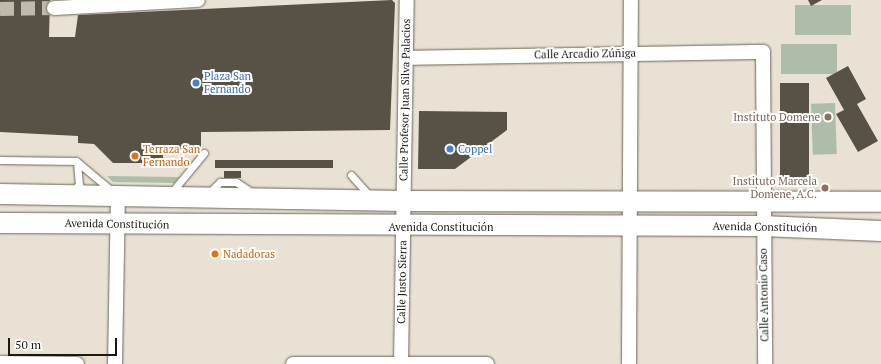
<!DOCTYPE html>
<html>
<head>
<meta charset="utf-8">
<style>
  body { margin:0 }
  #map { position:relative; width:881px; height:364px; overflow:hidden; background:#e9e2d4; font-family:"PT Serif",serif }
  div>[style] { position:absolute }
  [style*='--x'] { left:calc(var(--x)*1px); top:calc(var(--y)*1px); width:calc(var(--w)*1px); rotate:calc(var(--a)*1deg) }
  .green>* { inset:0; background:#adbdaa; transform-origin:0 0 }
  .building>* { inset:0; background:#585246; transform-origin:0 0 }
  .street-tunnel>* { height:14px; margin-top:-7px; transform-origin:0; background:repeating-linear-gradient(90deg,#c0baad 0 14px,transparent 0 21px) }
  .roads { filter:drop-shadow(0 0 1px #6c6659) drop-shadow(0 0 1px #6c6659) }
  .lane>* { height:7px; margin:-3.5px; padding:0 3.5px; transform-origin:3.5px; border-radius:3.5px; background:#fff }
  .street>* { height:14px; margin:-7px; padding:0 7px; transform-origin:7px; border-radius:7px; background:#fff }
  .secondary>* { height:20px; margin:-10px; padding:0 10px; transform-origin:10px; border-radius:10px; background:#fff }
  .dots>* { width:11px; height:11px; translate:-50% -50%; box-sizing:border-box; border:2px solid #fff; border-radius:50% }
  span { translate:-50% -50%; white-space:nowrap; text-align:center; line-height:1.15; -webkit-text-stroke:4px #fff; paint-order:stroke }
  .street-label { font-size:11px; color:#1a1813 }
  .shop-label { font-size:11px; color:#366cbe }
  .left { translate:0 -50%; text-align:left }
  .education-label { font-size:11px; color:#785e54 }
  .right { translate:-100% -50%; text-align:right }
  .food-label { font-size:11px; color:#c56008 }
  .scale { position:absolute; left:8px; top:338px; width:109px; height:18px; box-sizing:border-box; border:2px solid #1a1813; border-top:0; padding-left:5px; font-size:12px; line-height:14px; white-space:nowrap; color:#1a1813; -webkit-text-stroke:3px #fff; paint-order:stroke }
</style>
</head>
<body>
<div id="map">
  <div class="green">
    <div style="left:795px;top:5px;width:56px;height:30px"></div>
    <div style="left:837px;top:44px;width:30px;height:56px;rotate:90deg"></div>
    <div style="left:835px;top:103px;width:51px;height:24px;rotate:88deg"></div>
    <div style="clip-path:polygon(107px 176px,179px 177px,174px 183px,113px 182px)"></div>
  </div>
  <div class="building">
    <div style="clip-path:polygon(0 0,50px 0,49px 37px,75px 37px,78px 15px,392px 0,395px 3px,390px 130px,201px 132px,201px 150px,163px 149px,163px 163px,113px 163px,94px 144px,78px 143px,78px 136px,0 132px)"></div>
    <div style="clip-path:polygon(808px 0,822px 0,811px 6px)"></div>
    <div style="clip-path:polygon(848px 66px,866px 99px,857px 104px,878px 141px,858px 152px,836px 114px,844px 110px,826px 78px)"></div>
    <div style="left:780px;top:83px;width:29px;height:101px"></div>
    <div style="clip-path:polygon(419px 111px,507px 112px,507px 130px,455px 169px,418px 169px)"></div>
    <div style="left:215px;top:160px;width:118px;height:8px"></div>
    <div style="left:224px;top:171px;width:17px;height:7px"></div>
  </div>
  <div class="street-tunnel">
    <div style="--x:0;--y:9;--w:54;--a:-1.1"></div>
  </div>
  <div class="roads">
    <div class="lane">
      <div style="--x:0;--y:160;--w:76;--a:0.8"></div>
      <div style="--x:76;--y:161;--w:47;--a:39.8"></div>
      <div style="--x:351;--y:175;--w:30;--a:48"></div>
      <div style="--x:72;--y:190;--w:9;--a:-36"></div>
      <div style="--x:79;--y:185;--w:22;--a:-95"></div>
      <div style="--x:171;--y:193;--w:52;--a:-50.5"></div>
      <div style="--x:208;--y:194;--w:17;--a:-45"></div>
      <div style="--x:220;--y:182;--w:16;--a:0"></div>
      <div style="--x:236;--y:182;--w:20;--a:33"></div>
    </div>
    <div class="street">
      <div style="--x:54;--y:8;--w:144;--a:-3.2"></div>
      <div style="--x:406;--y:58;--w:357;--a:-1"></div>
      <div style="--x:763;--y:52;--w:312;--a:89.6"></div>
      <div style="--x:0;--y:363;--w:77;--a:0.7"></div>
      <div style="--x:115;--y:364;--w:168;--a:-89"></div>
      <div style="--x:293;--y:364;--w:194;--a:0"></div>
      <div style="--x:401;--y:364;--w:364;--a:-89.1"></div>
      <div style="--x:629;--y:364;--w:364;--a:-89.7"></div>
    </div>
    <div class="secondary">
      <div style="--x:0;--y:194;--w:404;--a:1"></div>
      <div style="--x:404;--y:201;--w:477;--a:0.1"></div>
      <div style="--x:0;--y:223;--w:763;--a:0.23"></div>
      <div style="--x:763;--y:226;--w:118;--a:2.4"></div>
    </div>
  </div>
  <div class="dots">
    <div style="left:196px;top:83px;background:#3f7fe0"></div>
    <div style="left:828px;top:117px;background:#8d6e63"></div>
    <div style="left:450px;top:149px;background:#3f7fe0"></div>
    <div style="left:135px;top:156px;background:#e8710a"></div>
    <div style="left:825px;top:188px;background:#8d6e63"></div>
    <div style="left:215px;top:254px;background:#e8710a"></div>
  </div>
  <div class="street-label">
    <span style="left:585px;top:54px;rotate:-1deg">Calle Arcadio Zúñiga</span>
    <span style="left:405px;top:100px;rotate:-89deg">Calle Profesor Juan Silva Palacios</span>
    <span style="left:117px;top:224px;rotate:1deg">Avenida Constitución</span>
    <span style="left:441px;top:227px">Avenida Constitución</span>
    <span style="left:765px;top:227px;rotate:1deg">Avenida Constitución</span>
    <span style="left:402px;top:282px;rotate:-89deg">Calle Justo Sierra</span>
    <span style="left:764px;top:295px;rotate:-91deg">Calle Antonio Caso</span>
  </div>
  <div class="shop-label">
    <span class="left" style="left:204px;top:83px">Plaza San<br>Fernando</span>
    <span class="left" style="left:458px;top:149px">Coppel</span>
  </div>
  <div class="education-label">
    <span class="right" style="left:820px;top:117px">Instituto Domene</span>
    <span class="right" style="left:817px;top:188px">Instituto Marcela<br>Domene, A.C.</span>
  </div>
  <div class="food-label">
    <span class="left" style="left:143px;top:156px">Terraza San<br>Fernando</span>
    <span class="left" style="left:223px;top:254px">Nadadoras</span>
  </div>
  <div class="scale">50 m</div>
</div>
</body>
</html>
